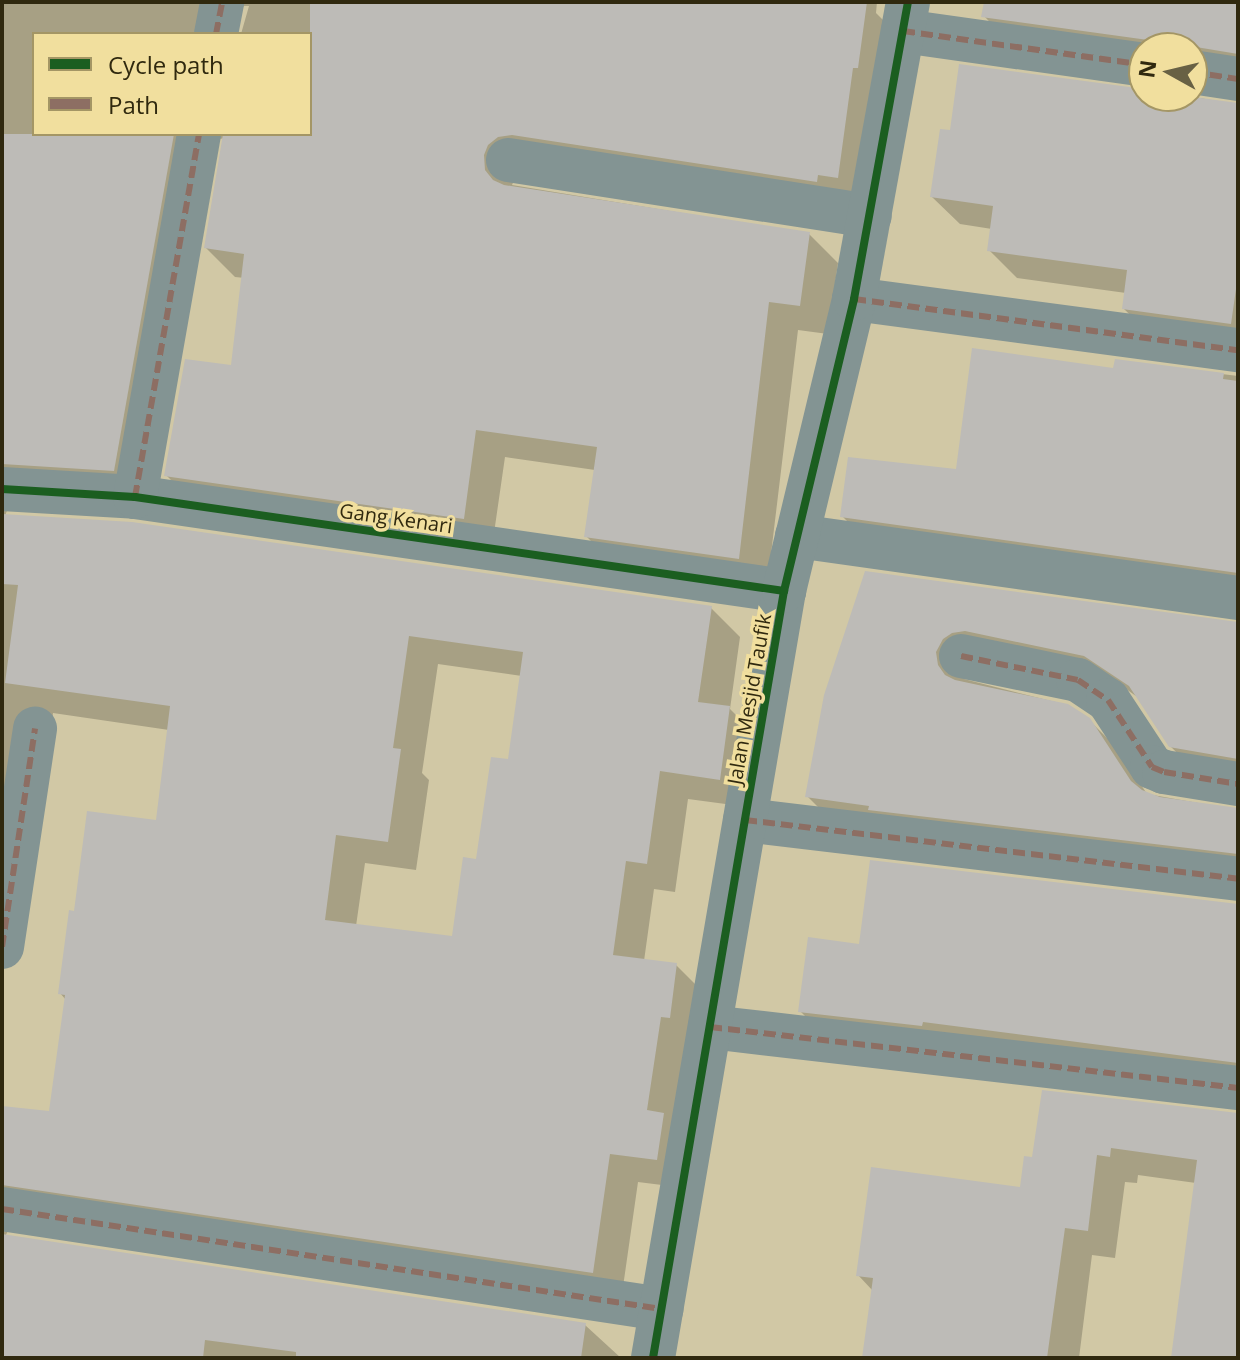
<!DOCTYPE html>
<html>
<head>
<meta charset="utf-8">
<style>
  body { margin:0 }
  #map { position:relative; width:1240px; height:1360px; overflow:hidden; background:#d1c8a5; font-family:"Open Sans",sans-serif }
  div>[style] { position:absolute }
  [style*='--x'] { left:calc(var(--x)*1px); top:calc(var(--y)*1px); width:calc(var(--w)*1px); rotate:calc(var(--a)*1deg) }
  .shadow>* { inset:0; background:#0003 }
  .building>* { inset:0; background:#bdbbb7 }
  .minor>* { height:44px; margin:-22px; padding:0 22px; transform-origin:22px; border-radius:22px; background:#839493 }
  .quiet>* { height:6px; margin-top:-3px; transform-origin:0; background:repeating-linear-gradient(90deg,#8d6e63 0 12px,transparent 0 18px) }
  .cycleway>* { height:8px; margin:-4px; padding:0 4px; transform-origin:4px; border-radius:4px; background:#1b5e20 }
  span { translate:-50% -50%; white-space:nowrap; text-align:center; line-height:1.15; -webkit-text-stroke:7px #f1df9e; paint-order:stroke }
  .street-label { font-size:20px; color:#30290f }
  .frame { position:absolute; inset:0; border:4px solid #30290f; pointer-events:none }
  .legend { position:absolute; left:32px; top:32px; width:280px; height:104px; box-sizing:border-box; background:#f1df9e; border:2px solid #a49665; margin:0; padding:10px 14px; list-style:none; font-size:24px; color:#30290f }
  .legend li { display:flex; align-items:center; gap:16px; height:40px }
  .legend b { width:40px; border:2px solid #a49665 }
  .north { position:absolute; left:1128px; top:32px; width:80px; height:80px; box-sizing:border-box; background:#f1df9e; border:2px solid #a49665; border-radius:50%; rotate:278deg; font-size:22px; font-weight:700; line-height:32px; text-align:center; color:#30290f }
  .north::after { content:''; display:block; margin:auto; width:28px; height:36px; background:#686144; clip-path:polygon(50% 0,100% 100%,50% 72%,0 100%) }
</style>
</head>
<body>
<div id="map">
  <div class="shadow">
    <div style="clip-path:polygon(evenodd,2px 2px,877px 2px,876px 13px,895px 32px,866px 206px,517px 174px,512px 185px,809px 234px,838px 263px,828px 334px,798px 330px,767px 587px,615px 565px,586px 536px,595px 470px,505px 457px,492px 547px,195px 504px,166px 475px,232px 368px,245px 278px,235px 277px,206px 248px,226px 138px,219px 139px,143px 499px,9px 505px,5px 516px,711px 608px,740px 637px,730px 709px,758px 737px,748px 807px,688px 799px,675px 892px,654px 889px,644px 961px,676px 965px,705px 994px,686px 1188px,638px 1182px,621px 1301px,12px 1222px,5px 1237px,585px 1325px,621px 1358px,2px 1358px,2px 1108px,50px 1113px,66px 1000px,60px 993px,76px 913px,157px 822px,169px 730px,53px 713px,50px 737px,2px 801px,2px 2px,244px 6px,249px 6px,241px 34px,310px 34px,310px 134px,34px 134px,34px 34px,224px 34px,232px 14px,244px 6px,2px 2px,438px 664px,522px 676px,510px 761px,453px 938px,356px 926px,365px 863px,416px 870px,429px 780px,422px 773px,438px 664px)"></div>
    <div style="clip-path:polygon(986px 2px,1238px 2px,1238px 78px,1192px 86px,1192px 48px,1011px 44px,984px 16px)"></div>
    <div style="clip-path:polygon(1144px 91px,1144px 96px,1189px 96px,1238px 105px,1238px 348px,1152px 336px,1124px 309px,1126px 293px,1017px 278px,989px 250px,992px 229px,960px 224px,932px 197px,951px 132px)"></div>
    <div style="clip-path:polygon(1116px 361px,1238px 376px,1238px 596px,870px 544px,842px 516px,958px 471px,1115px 370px)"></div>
    <div style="clip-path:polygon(867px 573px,1238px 624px,1238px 781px,1199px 774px,1170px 746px,1140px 699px,1122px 686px,964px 679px,1067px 705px,1089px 720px,1117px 748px,1147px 794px,1238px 810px,1238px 877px,835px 824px,807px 796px)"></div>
    <div style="clip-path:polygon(1238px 905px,1238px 1086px,828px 1039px,800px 1011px,860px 946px)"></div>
    <div style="clip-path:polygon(1238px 1114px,1238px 1336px,1196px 1183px,1138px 1175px,1137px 1183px,1125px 1182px,1115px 1258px,1092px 1255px,1079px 1358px,864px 1358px,873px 1291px,858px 1275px,1022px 1189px,1034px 1159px)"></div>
  </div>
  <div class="building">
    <div style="clip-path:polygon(310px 2px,867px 2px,858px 68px,853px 68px,838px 178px,818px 175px,817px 182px,512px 135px,498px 137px,488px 145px,484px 155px,485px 170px,493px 180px,504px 185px,810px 232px,800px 306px,769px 302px,739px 559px,584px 537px,597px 447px,476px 430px,464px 519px,164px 476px,185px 359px,231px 365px,244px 254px,204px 248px,223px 134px,310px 134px)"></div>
    <div style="clip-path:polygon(984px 2px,1238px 2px,1238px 54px,1196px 47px,1162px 48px,1148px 40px,981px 17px)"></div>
    <div style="clip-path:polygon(959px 64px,1144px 89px,1144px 96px,1186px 96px,1238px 103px,1238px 275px,1231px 324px,1122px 309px,1127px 270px,987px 251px,993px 206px,930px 197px,940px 129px,950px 130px)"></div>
    <div style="clip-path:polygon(2px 134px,174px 134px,114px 471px,2px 464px)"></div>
    <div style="clip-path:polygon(972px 348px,1113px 368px,1115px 359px,1224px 373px,1223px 379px,1238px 381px,1238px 573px,840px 517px,848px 457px,956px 469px)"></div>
    <div style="clip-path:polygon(evenodd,2px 514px,132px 522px,712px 606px,698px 702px,730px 706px,720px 780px,660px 771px,647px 864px,626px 861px,613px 955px,677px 963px,670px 1018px,661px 1017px,647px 1110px,664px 1113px,657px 1160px,610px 1154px,593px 1273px,2px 1185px,2px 1106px,49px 1111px,65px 995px,58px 994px,69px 910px,74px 911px,87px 811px,156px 820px,170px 706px,5px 683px,18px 585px,2px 584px,2px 514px,409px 636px,523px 652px,508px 759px,491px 757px,476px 859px,463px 857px,452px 936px,325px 920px,336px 835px,388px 842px,401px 749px,393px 748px,409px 636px)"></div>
    <div style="clip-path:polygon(865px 571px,1238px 622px,1238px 759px,1169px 747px,1129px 686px,1084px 656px,965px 631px,952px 633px,943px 639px,936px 652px,938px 665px,945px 675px,955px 680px,1068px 704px,1090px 718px,1131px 781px,1142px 790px,1160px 797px,1238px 808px,1238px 854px,868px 810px,869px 806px,805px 797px,824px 695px)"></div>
    <div style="clip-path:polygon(870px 860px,1238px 904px,1238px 1063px,923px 1022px,922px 1026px,798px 1012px,808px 937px,859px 944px)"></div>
    <div style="clip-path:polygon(1042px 1090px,1238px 1113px,1238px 1358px,1171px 1358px,1197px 1160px,1111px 1148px,1110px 1157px,1097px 1155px,1088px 1231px,1065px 1228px,1047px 1358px,862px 1358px,873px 1278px,856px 1276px,871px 1167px,1020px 1187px,1024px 1156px,1032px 1157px)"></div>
    <div style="clip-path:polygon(2px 1234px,586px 1323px,581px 1358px,296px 1358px,296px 1352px,205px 1340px,203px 1358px,2px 1358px)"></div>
  </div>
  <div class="minor">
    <div style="--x:903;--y:31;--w:243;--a:8"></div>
    <div style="--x:216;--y:34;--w:33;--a:-79"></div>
    <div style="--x:1192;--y:72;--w:47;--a:8.7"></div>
    <div style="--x:508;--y:160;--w:366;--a:8.8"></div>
    <div style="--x:854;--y:299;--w:387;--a:7.6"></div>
    <div style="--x:2;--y:489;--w:133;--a:3.4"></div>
    <div style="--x:135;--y:497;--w:656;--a:8.24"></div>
    <div style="--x:135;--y:497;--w:369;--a:-80"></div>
    <div style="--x:797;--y:536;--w:445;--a:8"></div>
    <div style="--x:961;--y:656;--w:119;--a:11.6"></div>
    <div style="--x:1078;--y:680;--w:36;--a:34"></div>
    <div style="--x:1108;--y:700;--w:80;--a:56.7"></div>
    <div style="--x:1152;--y:767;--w:13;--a:23"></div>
    <div style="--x:1164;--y:772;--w:75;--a:9.2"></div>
    <div style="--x:745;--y:820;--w:497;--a:6.8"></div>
    <div style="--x:2;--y:947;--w:221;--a:-81.4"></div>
    <div style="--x:710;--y:1027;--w:532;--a:6.59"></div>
    <div style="--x:2;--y:1209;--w:667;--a:8.63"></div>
    <div style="--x:653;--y:1358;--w:778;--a:-80.31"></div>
    <div style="--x:784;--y:591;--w:300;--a:-76.5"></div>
    <div style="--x:854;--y:299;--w:302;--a:-79.7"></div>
  </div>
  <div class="quiet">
    <div style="--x:903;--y:31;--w:243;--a:8"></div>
    <div style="--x:216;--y:34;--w:33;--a:-79"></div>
    <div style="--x:1192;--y:72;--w:47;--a:8.7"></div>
    <div style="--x:854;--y:299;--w:387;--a:7.6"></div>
    <div style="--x:135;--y:497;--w:369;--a:-80"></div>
    <div style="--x:961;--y:656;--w:119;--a:11.6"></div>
    <div style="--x:1078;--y:680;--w:36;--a:34"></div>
    <div style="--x:1108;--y:700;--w:80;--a:56.7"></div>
    <div style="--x:1152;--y:767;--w:13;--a:23"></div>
    <div style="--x:1164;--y:772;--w:75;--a:9.2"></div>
    <div style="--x:745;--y:820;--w:497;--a:6.8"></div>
    <div style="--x:2;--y:947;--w:221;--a:-81.4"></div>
    <div style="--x:710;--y:1027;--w:532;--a:6.59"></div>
    <div style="--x:2;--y:1209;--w:667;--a:8.63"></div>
  </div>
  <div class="cycleway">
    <div style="--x:2;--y:489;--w:133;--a:3.4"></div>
    <div style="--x:135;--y:497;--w:656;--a:8.24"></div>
    <div style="--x:653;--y:1358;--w:778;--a:-80.31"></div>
    <div style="--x:784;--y:591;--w:300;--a:-76.5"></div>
    <div style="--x:854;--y:299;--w:302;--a:-79.7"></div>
  </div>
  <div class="street-label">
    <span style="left:396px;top:518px;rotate:8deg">Gang Kenari</span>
    <span style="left:749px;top:699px;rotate:-80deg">Jalan Mesjid Taufik</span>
  </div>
  <div class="frame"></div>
  <ul class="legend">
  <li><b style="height:10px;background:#1b5e20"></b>Cycle path</li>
  <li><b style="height:10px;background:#8d6e63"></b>Path</li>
  </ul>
  <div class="north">N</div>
</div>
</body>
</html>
